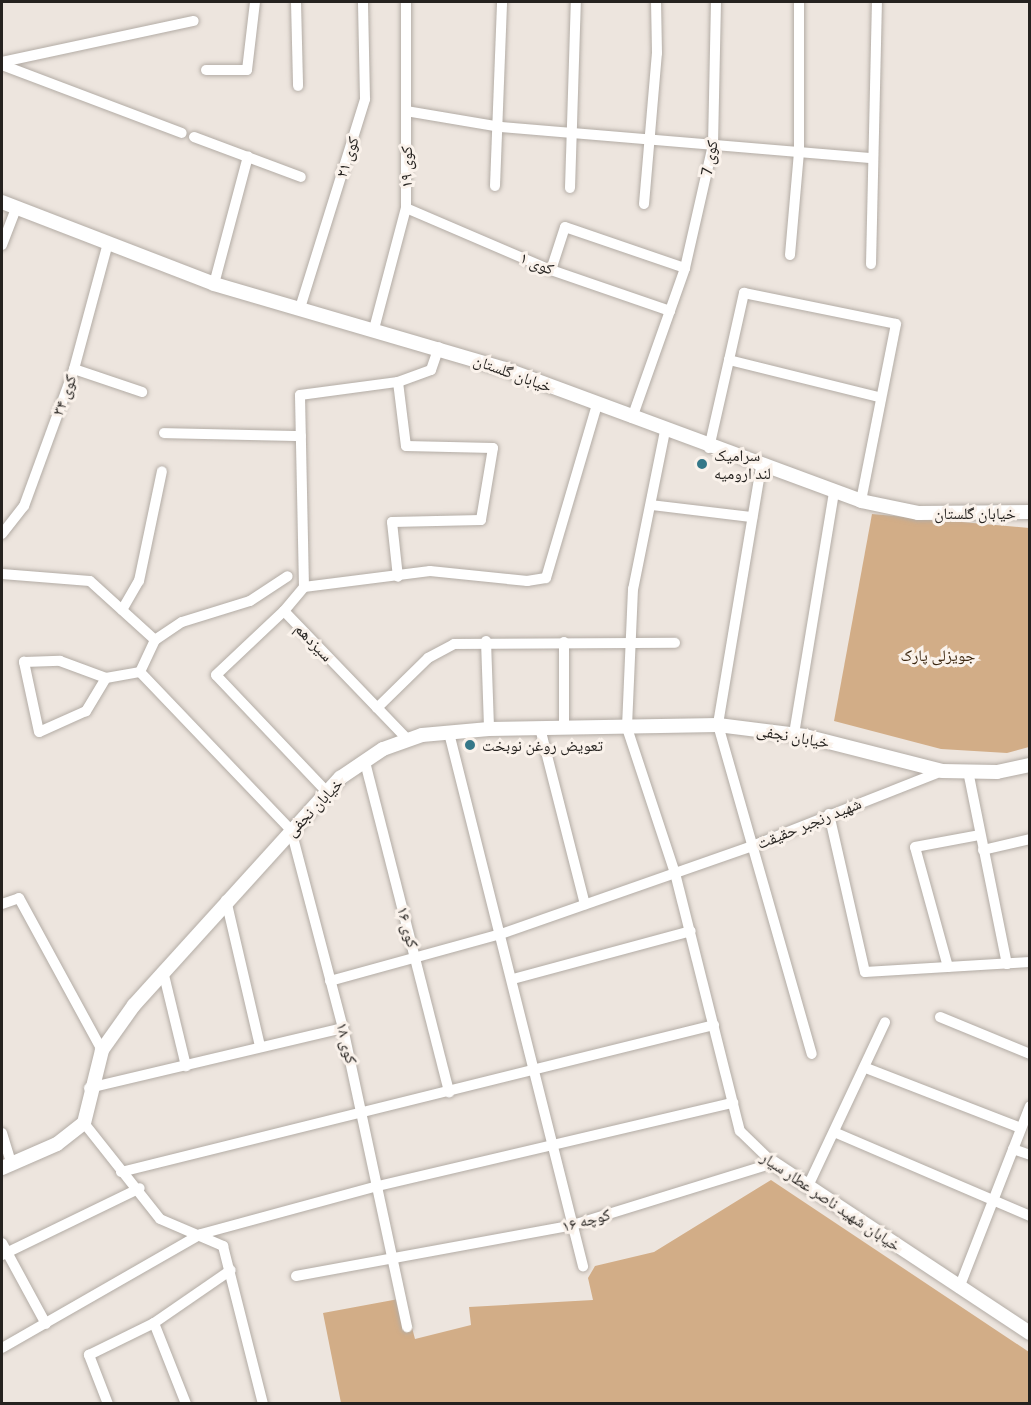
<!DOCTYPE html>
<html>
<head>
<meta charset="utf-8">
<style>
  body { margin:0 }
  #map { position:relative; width:1031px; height:1405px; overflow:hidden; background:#ede5de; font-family:"Exo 2","Noto Naskh Arabic",sans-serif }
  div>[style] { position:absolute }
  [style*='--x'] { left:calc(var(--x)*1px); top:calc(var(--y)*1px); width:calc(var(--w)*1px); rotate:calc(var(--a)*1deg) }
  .green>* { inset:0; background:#d2ad87 }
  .roads { filter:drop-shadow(0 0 2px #b3aca5) drop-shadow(0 0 2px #b3aca5) }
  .minor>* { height:10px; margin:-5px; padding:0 5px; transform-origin:5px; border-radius:5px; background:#fff }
  .tertiary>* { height:14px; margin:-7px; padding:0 7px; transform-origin:7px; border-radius:7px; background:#fff }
  .dots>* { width:16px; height:16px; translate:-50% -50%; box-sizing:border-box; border:3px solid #faf2eb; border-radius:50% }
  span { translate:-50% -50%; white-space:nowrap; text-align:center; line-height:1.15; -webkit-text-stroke:6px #faf2eb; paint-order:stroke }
  .street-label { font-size:16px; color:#25221f }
  .poi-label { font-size:16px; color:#25221f }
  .left { translate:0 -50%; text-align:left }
  .park-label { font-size:16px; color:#3b260f }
  .frame { position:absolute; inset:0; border:3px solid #25221f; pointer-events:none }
</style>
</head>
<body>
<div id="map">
  <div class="green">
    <div style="clip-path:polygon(872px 514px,1029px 528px,1029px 747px,1007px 753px,941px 749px,834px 721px)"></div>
    <div style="clip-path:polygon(771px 1180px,1029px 1352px,1029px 1403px,341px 1403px,323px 1313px,404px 1298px,415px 1339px,471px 1325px,469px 1307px,593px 1300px,588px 1278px,595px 1266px,654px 1252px)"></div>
  </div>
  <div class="roads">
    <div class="minor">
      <div style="--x:296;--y:2;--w:84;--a:88.6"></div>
      <div style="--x:2;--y:62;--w:196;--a:-12.1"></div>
      <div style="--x:2;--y:65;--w:192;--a:20.7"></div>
      <div style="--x:206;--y:70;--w:41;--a:0"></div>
      <div style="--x:247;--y:70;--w:68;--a:-83.3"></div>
      <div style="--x:406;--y:111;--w:96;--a:9.6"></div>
      <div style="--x:501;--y:127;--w:373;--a:4.8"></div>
      <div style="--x:194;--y:137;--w:114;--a:20.5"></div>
      <div style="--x:495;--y:186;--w:184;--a:-87.8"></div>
      <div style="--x:570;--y:188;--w:186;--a:-88.2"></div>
      <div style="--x:644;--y:204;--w:152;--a:-85.1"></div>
      <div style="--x:657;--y:53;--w:51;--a:-91.1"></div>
      <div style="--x:406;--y:208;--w:158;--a:23.2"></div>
      <div style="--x:551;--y:270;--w:126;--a:19"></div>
      <div style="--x:2;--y:245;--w:40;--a:-69"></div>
      <div style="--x:790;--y:255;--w:103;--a:-85"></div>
      <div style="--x:799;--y:152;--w:150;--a:-90"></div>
      <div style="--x:871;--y:264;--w:262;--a:-88.7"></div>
      <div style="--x:551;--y:270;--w:45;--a:-72"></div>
      <div style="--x:565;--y:227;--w:127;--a:18.9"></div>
      <div style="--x:214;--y:284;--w:132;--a:-75.1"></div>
      <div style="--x:300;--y:308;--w:219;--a:-72.7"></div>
      <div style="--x:365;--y:99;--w:97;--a:-91.2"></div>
      <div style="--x:374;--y:329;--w:125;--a:-75.2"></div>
      <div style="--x:406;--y:208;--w:206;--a:-90"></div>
      <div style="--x:729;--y:360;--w:69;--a:-77.4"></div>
      <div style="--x:744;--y:293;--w:155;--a:11.5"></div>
      <div style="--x:896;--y:324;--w:180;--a:101.2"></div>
      <div style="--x:74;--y:369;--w:72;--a:18.7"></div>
      <div style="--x:398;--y:382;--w:35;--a:-20"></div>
      <div style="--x:431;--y:370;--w:24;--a:-71"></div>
      <div style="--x:632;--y:418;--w:159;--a:-70.5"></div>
      <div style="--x:685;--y:268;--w:126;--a:-77.2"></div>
      <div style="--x:713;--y:145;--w:143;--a:-88.8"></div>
      <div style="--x:665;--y:431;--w:161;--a:101.4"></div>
      <div style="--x:633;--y:589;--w:139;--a:92.5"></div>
      <div style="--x:627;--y:728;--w:153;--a:71.7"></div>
      <div style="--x:675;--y:873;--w:266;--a:75.9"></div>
      <div style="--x:740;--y:1131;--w:46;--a:44.1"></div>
      <div style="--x:164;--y:433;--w:137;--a:1.3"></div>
      <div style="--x:709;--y:448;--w:90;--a:-77.2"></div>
      <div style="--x:729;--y:360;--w:154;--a:13.9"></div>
      <div style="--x:761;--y:467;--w:262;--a:99.5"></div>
      <div style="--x:718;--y:725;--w:342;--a:74.1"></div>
      <div style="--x:651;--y:505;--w:102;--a:6.8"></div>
      <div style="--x:2;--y:534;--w:36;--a:-52"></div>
      <div style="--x:24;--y:506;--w:146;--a:-69.9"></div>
      <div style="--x:74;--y:369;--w:126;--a:-74.9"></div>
      <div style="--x:2;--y:574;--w:88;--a:4.5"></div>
      <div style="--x:90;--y:581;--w:88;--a:42.2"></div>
      <div style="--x:155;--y:640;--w:32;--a:-34"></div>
      <div style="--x:182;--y:622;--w:71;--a:-17.2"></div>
      <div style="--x:250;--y:601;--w:45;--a:-33.3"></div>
      <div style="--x:304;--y:587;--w:127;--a:-7.2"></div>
      <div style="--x:430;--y:571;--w:98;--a:5.9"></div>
      <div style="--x:527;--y:581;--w:19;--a:-9"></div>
      <div style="--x:546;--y:578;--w:180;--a:-73.6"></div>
      <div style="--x:122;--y:610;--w:34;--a:-60"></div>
      <div style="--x:139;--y:581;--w:112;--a:-78.2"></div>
      <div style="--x:284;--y:611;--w:31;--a:-50"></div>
      <div style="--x:304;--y:587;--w:192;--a:-91.2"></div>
      <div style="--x:300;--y:395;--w:99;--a:-7.6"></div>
      <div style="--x:398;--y:382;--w:64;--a:82.9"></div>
      <div style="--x:406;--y:446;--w:87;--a:1.3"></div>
      <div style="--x:493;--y:448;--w:73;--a:99.5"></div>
      <div style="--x:481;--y:520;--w:89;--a:178.7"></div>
      <div style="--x:392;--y:522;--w:55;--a:83.8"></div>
      <div style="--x:486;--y:641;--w:88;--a:88"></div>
      <div style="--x:140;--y:672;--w:219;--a:46.3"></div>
      <div style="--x:291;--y:830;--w:205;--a:75.3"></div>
      <div style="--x:343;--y:1028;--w:306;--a:77.9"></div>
      <div style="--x:140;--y:672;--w:35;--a:-65"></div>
      <div style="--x:106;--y:678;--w:39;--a:121"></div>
      <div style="--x:86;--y:711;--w:51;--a:155.9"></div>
      <div style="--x:39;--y:732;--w:72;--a:-102.1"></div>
      <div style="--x:24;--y:662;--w:36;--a:-2"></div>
      <div style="--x:60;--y:661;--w:49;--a:20.3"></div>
      <div style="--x:106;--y:678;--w:35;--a:-10"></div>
      <div style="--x:377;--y:708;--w:71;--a:-44.4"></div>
      <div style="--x:428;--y:658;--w:30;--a:-28"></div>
      <div style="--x:454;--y:644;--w:221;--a:-0.3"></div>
      <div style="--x:540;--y:728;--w:182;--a:75.7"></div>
      <div style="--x:564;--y:728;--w:86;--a:-90"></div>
      <div style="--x:449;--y:733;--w:550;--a:75.89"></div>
      <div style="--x:794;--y:734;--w:245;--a:-80.6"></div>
      <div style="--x:365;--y:762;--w:341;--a:75.7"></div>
      <div style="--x:968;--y:771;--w:197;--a:78.6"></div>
      <div style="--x:327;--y:792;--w:161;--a:-133.5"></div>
      <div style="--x:216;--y:675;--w:93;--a:-43.3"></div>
      <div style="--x:284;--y:611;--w:179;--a:46.1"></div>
      <div style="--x:829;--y:814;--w:162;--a:77.2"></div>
      <div style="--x:865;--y:972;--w:165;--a:-3.5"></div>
      <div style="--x:983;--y:850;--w:48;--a:-13.2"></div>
      <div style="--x:226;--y:900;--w:150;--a:76.9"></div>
      <div style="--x:2;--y:904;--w:18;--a:-19"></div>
      <div style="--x:19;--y:898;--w:173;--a:61.4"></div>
      <div style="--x:948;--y:967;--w:124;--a:-105.4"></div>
      <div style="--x:915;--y:847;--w:65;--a:-10.6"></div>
      <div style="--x:163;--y:971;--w:98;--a:76.4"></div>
      <div style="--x:513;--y:979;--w:184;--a:-15.1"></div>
      <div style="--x:330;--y:981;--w:177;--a:-15.4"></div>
      <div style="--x:501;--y:934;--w:266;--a:-19.3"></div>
      <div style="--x:752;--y:846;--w:204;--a:-21.5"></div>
      <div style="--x:940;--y:1017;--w:97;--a:22.3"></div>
      <div style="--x:866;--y:1068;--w:166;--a:21.2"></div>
      <div style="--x:89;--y:1088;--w:261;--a:-13.3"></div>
      <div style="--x:84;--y:1123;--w:122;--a:51.6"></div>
      <div style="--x:160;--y:1219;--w:69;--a:23.2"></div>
      <div style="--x:223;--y:1246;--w:163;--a:75.8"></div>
      <div style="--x:834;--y:1132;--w:213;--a:23.2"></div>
      <div style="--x:2;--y:1133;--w:31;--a:73"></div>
      <div style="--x:1013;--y:1149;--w:18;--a:19"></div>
      <div style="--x:121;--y:1172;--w:611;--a:-13.92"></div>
      <div style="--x:808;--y:1186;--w:181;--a:-64.8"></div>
      <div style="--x:2;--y:1243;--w:92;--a:61.5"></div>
      <div style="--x:2;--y:1255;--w:153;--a:-25.9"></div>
      <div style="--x:296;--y:1276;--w:282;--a:-10.4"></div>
      <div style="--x:573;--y:1225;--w:209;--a:-17.2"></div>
      <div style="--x:959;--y:1288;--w:195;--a:-68.7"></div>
      <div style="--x:154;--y:1323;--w:87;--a:68.4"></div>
      <div style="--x:2;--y:1348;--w:229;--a:-29.8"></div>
      <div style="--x:201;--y:1234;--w:183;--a:-15.2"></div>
      <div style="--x:378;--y:1186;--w:365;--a:-13.2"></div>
      <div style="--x:108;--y:1404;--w:53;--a:-111.2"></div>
      <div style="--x:89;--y:1355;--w:72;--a:-26.2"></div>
      <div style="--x:154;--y:1323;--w:93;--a:-34.5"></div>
    </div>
    <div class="tertiary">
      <div style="--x:2;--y:202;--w:227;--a:21.1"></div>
      <div style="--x:214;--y:284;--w:303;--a:16.3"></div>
      <div style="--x:505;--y:369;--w:380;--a:20.3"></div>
      <div style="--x:861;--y:501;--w:58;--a:11.9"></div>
      <div style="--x:918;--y:513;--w:112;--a:-0.5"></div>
      <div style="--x:773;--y:1163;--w:308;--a:33.5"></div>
      <div style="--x:2;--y:1168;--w:60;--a:-23.6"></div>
      <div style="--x:57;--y:1144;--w:34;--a:-38"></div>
      <div style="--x:84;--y:1123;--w:75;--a:-76.1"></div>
      <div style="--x:102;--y:1050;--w:55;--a:-54.6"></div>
      <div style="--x:134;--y:1005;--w:307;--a:-47.8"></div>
      <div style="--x:340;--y:778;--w:52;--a:-34"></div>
      <div style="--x:383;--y:749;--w:41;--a:-19.7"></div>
      <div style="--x:422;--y:735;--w:67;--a:-5.1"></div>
      <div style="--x:489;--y:729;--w:229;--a:-1"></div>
      <div style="--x:718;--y:725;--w:88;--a:7.2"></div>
      <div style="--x:805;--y:736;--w:141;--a:14.3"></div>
      <div style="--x:942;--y:771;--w:55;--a:1"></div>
      <div style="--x:997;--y:772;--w:34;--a:-12"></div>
    </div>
  </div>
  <div class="dots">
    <div style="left:702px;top:464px;background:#357889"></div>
    <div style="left:470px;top:745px;background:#357889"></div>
  </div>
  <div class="street-label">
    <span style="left:347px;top:157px;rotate:-72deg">کوی ۲۱</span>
    <span style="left:709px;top:158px;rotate:-80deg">کوی 7</span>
    <span style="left:406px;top:167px;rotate:-90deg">کوی ۱۹</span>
    <span style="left:537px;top:263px;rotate:22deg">کوی ۱</span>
    <span style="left:513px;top:373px;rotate:20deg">خیابان گلستان</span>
    <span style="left:64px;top:395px;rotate:-70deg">کوی ۳۴</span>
    <span style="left:975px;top:513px">خیابان گلستان</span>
    <span style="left:314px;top:642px;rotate:46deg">سیزدهم</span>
    <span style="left:793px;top:736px;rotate:10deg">خیابان نجفی</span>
    <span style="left:314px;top:807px;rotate:-46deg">خیابان نجفی</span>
    <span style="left:809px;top:823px;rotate:-22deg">شهید رنجبر حقیقت</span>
    <span style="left:408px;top:927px;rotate:75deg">کوی ۱۶</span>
    <span style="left:347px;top:1043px;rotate:76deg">کوی ۱۸</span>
    <span style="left:831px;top:1201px;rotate:34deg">خیابان شهید ناصر عطار سیار</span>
    <span style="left:586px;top:1220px;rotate:-15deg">کوچه ۱۶</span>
  </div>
  <div class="poi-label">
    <span class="left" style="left:714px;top:464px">سرامیک<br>لند ارومیه</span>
    <span class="left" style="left:482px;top:745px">تعویض روغن نوبخت</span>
  </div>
  <div class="park-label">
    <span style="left:938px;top:655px">جویزلی پارک</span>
  </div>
  <div class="frame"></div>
</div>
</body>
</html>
